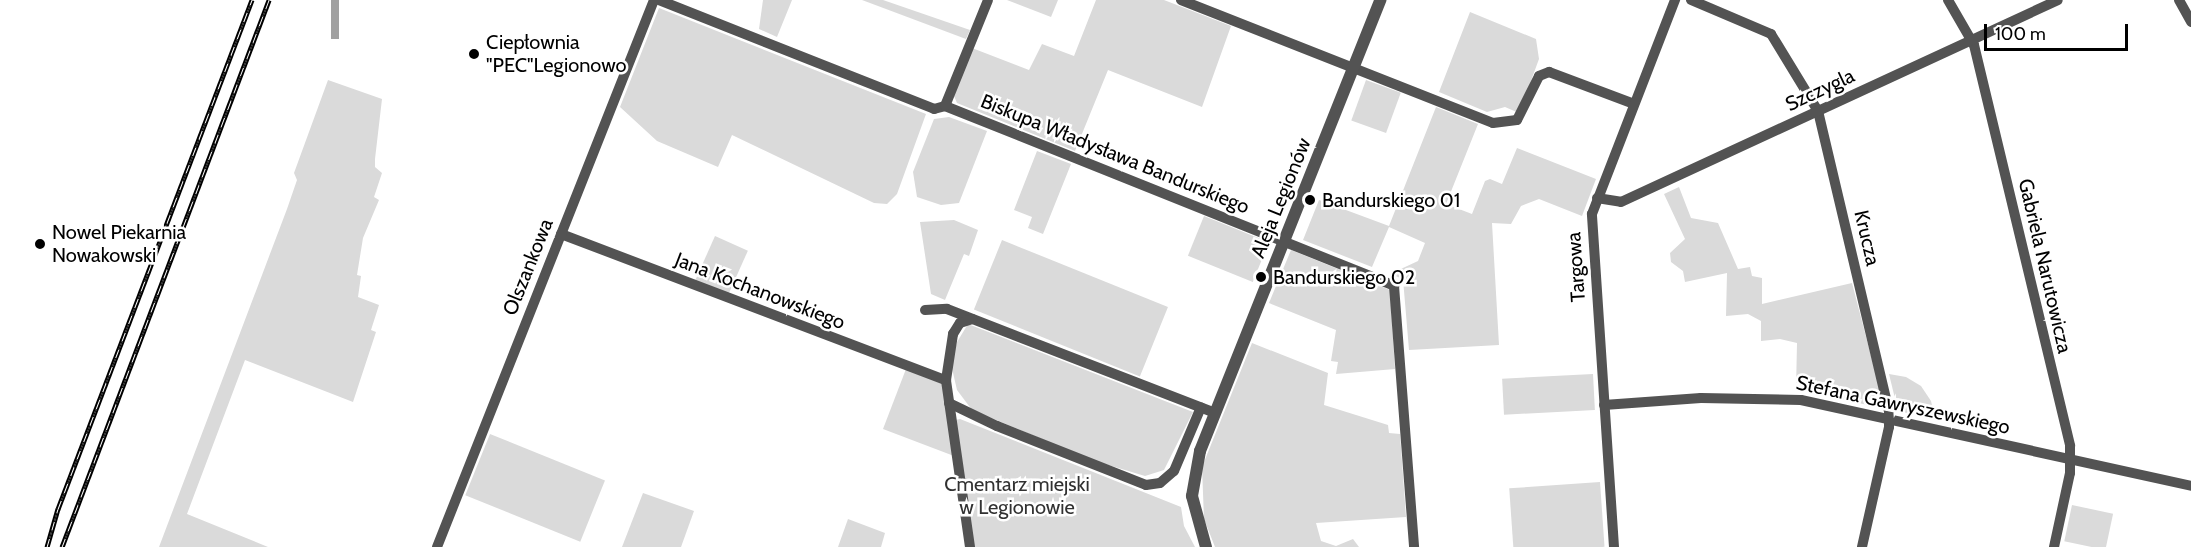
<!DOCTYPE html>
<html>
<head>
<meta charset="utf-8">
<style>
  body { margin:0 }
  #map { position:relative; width:2191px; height:547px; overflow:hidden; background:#fff; font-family:Cabin,sans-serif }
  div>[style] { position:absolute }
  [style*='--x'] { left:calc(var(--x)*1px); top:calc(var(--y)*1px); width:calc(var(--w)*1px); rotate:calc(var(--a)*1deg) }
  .green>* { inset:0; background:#dadada; transform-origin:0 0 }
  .water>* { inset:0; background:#a1a1a1; transform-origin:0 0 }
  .minor>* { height:10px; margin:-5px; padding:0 5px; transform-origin:5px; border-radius:5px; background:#535353 }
  .tertiary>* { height:12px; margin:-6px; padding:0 6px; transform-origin:6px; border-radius:6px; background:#535353 }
  .rail>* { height:5px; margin-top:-2.5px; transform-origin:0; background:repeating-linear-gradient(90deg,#fff 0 9px,#000 0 18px); box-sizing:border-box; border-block:2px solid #000 }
  .dots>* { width:16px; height:16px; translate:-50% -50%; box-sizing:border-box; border:3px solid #fff; border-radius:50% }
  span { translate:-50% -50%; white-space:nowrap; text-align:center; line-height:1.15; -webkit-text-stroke:5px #fff; paint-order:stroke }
  .poi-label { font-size:20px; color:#000 }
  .left { translate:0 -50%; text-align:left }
  .street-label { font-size:20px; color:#000 }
  .park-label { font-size:20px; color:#313131 }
  .scale { position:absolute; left:1984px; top:24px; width:144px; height:27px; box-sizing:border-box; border:3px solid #000; border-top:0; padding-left:8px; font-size:18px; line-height:21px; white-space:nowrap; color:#000; -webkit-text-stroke:4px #fff; paint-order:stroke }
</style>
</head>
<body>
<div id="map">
  <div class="green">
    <div style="clip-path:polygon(763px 0,792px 0,777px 37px,759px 29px)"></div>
    <div style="clip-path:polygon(862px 0,883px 0,970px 30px,966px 39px)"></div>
    <div style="clip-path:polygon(1007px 0,1058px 0,1051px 17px)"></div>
    <div style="clip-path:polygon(1096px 0,1164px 0,1231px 26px,1202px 107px,1108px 70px,1075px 151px,957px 103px,954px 96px,972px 48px,1029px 70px,1042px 44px,1074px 56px)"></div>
    <div style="clip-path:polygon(659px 8px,926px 114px,897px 194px,887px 204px,874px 203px,732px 135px,718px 167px,657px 141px,620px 107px)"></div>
    <div style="clip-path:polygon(1470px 12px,1536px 39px,1539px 59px,1519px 113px,1505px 107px,1487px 112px,1439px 92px)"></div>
    <div style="clip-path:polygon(328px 80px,382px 99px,375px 159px,375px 167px,382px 173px,374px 197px,379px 200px,363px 238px,357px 275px,361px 276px,358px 297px,379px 305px,371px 330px,376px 332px,353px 402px,245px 360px,187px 514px,268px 547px,159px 547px,287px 209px,297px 180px,294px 173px)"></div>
    <div style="left:1366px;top:80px;width:37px;height:43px;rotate:20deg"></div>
    <div style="clip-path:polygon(1436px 107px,1478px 124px,1446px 204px,1472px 214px,1485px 181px,1490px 179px,1502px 184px,1517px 148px,1596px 179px,1582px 216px,1539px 199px,1521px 206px,1511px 224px,1492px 223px,1499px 345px,1409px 350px,1403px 279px,1390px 274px,1418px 261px,1425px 243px,1389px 227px,1372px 267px,1303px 240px,1319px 200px,1389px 226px)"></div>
    <div style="clip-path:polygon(949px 117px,987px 131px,959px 203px,941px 205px,917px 197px,913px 172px,934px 119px)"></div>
    <div style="clip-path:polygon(1037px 151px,1071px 164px,1043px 234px,1028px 228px,1032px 217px,1014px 210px)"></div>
    <div style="clip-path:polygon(1679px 187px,1691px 218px,1718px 223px,1738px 269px,1750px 267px,1752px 276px,1762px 278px,1762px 304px,1852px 283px,1882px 398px,1881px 408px,1796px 389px,1797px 343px,1780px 339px,1761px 341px,1761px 321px,1748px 314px,1726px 316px,1727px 273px,1685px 282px,1683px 271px,1671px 262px,1670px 253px,1685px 239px,1664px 194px)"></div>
    <div style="left:1204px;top:216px;width:70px;height:43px;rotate:22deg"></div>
    <div style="clip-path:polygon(954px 220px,978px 230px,969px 256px,964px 254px,945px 300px,931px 294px,920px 222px)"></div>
    <div style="left:715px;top:236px;width:36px;height:50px;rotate:24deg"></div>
    <div style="left:1002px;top:240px;width:179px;height:75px;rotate:22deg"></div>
    <div style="clip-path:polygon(1291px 250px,1390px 290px,1395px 369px,1336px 374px,1338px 362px,1331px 361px,1336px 330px,1269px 303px)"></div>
    <div style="clip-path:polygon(968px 324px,1193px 412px,1164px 470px,1145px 476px,1095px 461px,972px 410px,957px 390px,951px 364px,957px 342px)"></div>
    <div style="clip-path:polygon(1252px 343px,1328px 373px,1324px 405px,1388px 425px,1389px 433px,1400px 434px,1406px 517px,1316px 523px,1321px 541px,1336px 546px,1353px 539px,1359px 547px,1215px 547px,1204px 519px,1202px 467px)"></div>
    <div style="clip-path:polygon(906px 369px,943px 383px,954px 456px,883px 429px)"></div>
    <div style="left:1593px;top:374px;width:36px;height:91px;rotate:87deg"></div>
    <div style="clip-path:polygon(1889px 374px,1906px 377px,1921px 386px,1931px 401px,1935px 419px,1898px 411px)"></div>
    <div style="clip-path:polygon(960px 419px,1181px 507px,1184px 526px,1195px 547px,974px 547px,955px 420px)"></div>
    <div style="left:490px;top:434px;width:124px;height:66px;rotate:22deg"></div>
    <div style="left:1600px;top:482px;width:65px;height:91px;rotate:86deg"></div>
    <div style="clip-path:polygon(643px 493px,694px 511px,681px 547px,622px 547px)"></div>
    <div style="left:2072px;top:505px;width:42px;height:37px;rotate:12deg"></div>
    <div style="clip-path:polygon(848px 519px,885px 533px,881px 547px,838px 547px)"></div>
  </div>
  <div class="water">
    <div style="left:331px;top:0;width:8px;height:39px"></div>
  </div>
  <div class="minor">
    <div style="--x:659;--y:0;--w:296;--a:21.6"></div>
    <div style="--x:934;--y:109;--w:11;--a:-15"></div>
    <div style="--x:1181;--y:0;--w:335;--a:21.5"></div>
    <div style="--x:1493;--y:123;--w:24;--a:-7"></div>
    <div style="--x:1517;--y:120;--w:49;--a:-63.4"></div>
    <div style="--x:1539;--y:76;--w:11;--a:-22"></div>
    <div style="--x:1549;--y:72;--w:91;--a:20.6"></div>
    <div style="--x:1691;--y:0;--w:87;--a:23"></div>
    <div style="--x:1771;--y:34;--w:90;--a:58.6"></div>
    <div style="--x:1818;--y:111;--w:308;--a:76.7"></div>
    <div style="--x:1889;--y:411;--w:16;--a:90"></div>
    <div style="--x:1889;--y:427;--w:123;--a:102.7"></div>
    <div style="--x:1948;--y:0;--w:52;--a:60"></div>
    <div style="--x:1974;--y:45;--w:412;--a:76.5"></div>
    <div style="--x:2070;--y:446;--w:27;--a:90"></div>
    <div style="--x:2070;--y:473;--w:76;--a:102.2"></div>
    <div style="--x:2179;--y:0;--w:25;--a:61"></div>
    <div style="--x:945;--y:106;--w:484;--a:21.8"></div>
    <div style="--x:1394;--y:286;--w:262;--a:85.6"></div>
    <div style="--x:945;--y:106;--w:114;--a:-67.9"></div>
    <div style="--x:1597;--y:198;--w:24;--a:9"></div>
    <div style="--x:1621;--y:202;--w:481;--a:-24.8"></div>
    <div style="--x:561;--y:234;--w:412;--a:20.8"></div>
    <div style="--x:925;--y:310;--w:22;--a:-3"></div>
    <div style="--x:947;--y:309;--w:287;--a:21.2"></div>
    <div style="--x:949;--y:403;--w:53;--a:25.6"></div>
    <div style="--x:997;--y:426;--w:160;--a:21.6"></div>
    <div style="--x:1146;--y:485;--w:14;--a:-8"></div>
    <div style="--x:1160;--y:483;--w:18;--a:-41"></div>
    <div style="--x:1174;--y:471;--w:69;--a:-67.1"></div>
    <div style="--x:1604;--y:405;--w:97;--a:-4.1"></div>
    <div style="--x:1701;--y:398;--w:100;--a:1.1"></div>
    <div style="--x:1801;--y:400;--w:399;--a:12.4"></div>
    <div style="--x:437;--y:547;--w:588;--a:-68.36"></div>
    <div style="--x:970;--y:547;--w:169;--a:-98.2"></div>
    <div style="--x:946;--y:380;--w:47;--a:-81.3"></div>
    <div style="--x:953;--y:334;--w:13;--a:-58"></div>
    <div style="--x:960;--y:323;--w:13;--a:-18"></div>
    <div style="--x:1614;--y:547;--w:334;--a:-93.8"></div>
    <div style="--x:1592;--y:214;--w:230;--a:-68.8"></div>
  </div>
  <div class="tertiary">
    <div style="--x:1206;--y:547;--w:53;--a:-105.4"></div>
    <div style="--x:1192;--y:496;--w:46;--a:-79.9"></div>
    <div style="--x:1200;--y:451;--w:486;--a:-68.2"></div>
  </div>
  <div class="rail">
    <div style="--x:47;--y:547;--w:40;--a:-74"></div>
    <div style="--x:58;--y:509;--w:545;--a:-69.14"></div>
    <div style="--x:62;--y:547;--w:585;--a:-69.27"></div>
  </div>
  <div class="dots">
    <div style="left:474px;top:54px;background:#000"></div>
    <div style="left:1310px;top:200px;background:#000"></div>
    <div style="left:40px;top:244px;background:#000"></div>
    <div style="left:1261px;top:277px;background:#000"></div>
  </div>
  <div class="poi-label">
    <span class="left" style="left:486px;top:54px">Ciepłownia<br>"PEC"Legionowo</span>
    <span class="left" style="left:1322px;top:200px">Bandurskiego 01</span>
    <span class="left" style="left:52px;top:244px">Nowel Piekarnia<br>Nowakowski</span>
    <span class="left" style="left:1273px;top:277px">Bandurskiego 02</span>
  </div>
  <div class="street-label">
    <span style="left:1820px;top:90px;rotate:-25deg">Szczygla</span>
    <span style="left:1115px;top:154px;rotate:22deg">Biskupa Władysława Bandurskiego</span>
    <span style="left:1281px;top:198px;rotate:-68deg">Aleja Legionów</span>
    <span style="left:1867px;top:238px;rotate:77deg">Krucza</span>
    <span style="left:2045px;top:266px;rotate:77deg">Gabriela Narutowicza</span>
    <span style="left:528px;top:267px;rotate:-68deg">Olszankowa</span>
    <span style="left:1576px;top:267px;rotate:-94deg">Targowa</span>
    <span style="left:760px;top:291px;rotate:21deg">Jana Kochanowskiego</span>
    <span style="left:1903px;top:405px;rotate:12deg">Stefana Gawryszewskiego</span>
  </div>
  <div class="park-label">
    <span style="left:1017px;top:496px">Cmentarz miejski<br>w Legionowie</span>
  </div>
  <div class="scale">100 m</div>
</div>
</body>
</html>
